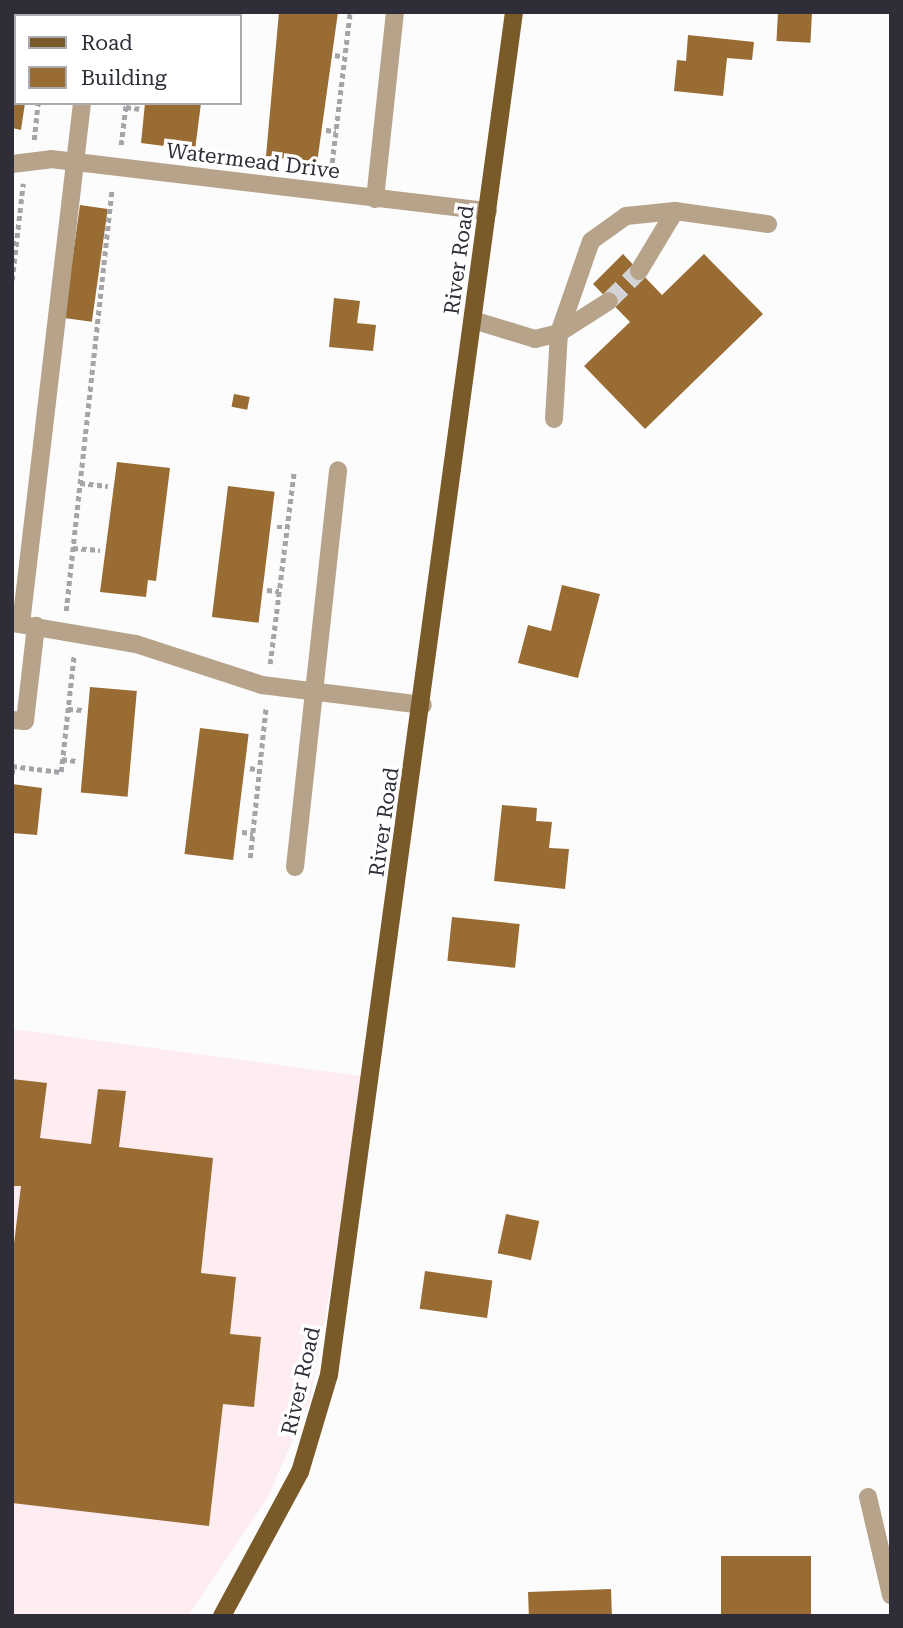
<!DOCTYPE html>
<html>
<head>
<meta charset="utf-8">
<style>
  body { margin:0 }
  #map { position:relative; width:903px; height:1628px; overflow:hidden; background:#fcfcfc; font-family:"Roboto Serif",serif }
  div>[style] { position:absolute }
  [style*='--x'] { left:calc(var(--x)*1px); top:calc(var(--y)*1px); width:calc(var(--w)*1px); rotate:calc(var(--a)*1deg) }
  .commercial>* { inset:0; background:#fdedf1 }
  .building>* { inset:0; background:#996c33; transform-origin:0 0 }
  .minor-tunnel>* { height:18px; margin-top:-9px; transform-origin:0; background:repeating-linear-gradient(90deg,#d3d3d5 0 18px,transparent 0 27px) }
  .path>* { height:4.5px; margin-top:-2.25px; transform-origin:0; background:repeating-linear-gradient(90deg,#a5a4a8 0 5px,transparent 0 8.5px) }
  .minor>* { height:18px; margin:-9px; padding:0 9px; transform-origin:9px; border-radius:9px; background:#b6a38a }
  .major>* { height:18px; margin:-9px; padding:0 9px; transform-origin:9px; border-radius:9px; background:#7b5a29 }
  span { translate:-50% -50%; white-space:nowrap; text-align:center; line-height:1.15; -webkit-text-stroke:7px #fff; paint-order:stroke }
  .street-label { font-size:21px; color:#2f2d37 }
  .frame { position:absolute; inset:0; border:14px solid #2f2d37; pointer-events:none }
  .legend { position:absolute; left:14px; top:14px; width:228px; height:91px; box-sizing:border-box; background:#fff; border:2px solid #acabaf; margin:0; padding:9px 12px; list-style:none; font-size:21px; color:#2f2d37 }
  .legend li { display:flex; align-items:center; gap:14px; height:35px }
  .legend b { width:35px; border:2px solid #acabaf }
</style>
</head>
<body>
<div id="map">
  <div class="commercial">
    <div style="clip-path:polygon(12px 1029px,361px 1076px,352px 1167px,310px 1401px,267px 1499px,188px 1616px,12px 1616px)"></div>
  </div>
  <div class="building">
    <div style="clip-path:polygon(12px 12px,37px 12px,16px 16px,16px 103px,25px 103px,21px 130px,12px 128px)"></div>
    <div style="clip-path:polygon(156px 12px,212px 12px,156px 16px)"></div>
    <div style="clip-path:polygon(279px 12px,338px 12px,317px 163px,266px 156px)"></div>
    <div style="left:778px;top:12px;width:34px;height:29px;rotate:3deg"></div>
    <div style="clip-path:polygon(688px 35px,754px 42px,752px 60px,727px 58px,723px 96px,674px 91px,677px 60px,686px 61px)"></div>
    <div style="clip-path:polygon(145px 103px,201px 103px,195px 150px,141px 143px)"></div>
    <div style="left:80px;top:205px;width:28px;height:114px;rotate:8deg"></div>
    <div style="clip-path:polygon(623px 254px,662px 295px,704px 254px,763px 314px,645px 429px,584px 366px,630px 322px,593px 284px)"></div>
    <div style="clip-path:polygon(334px 298px,360px 301px,357px 323px,376px 325px,373px 351px,329px 347px)"></div>
    <div style="left:234px;top:394px;width:16px;height:13px;rotate:11deg"></div>
    <div style="clip-path:polygon(117px 462px,170px 468px,156px 581px,148px 580px,146px 597px,100px 592px)"></div>
    <div style="left:228px;top:486px;width:47px;height:132px;rotate:7deg"></div>
    <div style="clip-path:polygon(562px 585px,600px 594px,578px 678px,518px 663px,528px 625px,551px 631px)"></div>
    <div style="left:90px;top:687px;width:47px;height:106px;rotate:5deg"></div>
    <div style="left:200px;top:728px;width:49px;height:127px;rotate:7deg"></div>
    <div style="clip-path:polygon(12px 784px,42px 788px,37px 835px,12px 833px)"></div>
    <div style="clip-path:polygon(502px 805px,537px 808px,536px 821px,552px 822px,549px 848px,569px 849px,565px 889px,494px 881px)"></div>
    <div style="left:452px;top:917px;width:68px;height:44px;rotate:6deg"></div>
    <div style="clip-path:polygon(12px 1079px,47px 1083px,40px 1138px,91px 1144px,98px 1089px,126px 1091px,119px 1147px,213px 1158px,201px 1273px,236px 1277px,230px 1334px,261px 1337px,254px 1407px,223px 1404px,209px 1526px,12px 1503px,12px 1260px,21px 1186px,12px 1186px)"></div>
    <div style="left:506px;top:1214px;width:34px;height:40px;rotate:12deg"></div>
    <div style="left:425px;top:1271px;width:68px;height:38px;rotate:8deg"></div>
    <div style="left:721px;top:1556px;width:90px;height:60px"></div>
    <div style="left:611px;top:1589px;width:27px;height:83px;rotate:88deg"></div>
  </div>
  <div class="minor-tunnel">
    <div style="--x:609;--y:301;--w:42;--a:-45"></div>
  </div>
  <div class="path">
    <div style="--x:48;--y:16;--w:4;--a:-76"></div>
    <div style="--x:136;--y:16;--w:4;--a:-90"></div>
    <div style="--x:335;--y:55;--w:9;--a:13"></div>
    <div style="--x:126;--y:107;--w:15;--a:8"></div>
    <div style="--x:326;--y:130;--w:10;--a:6"></div>
    <div style="--x:34;--y:140;--w:37;--a:-84"></div>
    <div style="--x:121;--y:145;--w:42;--a:-83.2"></div>
    <div style="--x:331;--y:171;--w:160;--a:-83.2"></div>
    <div style="--x:12;--y:280;--w:97;--a:-83.5"></div>
    <div style="--x:80;--y:483;--w:28;--a:6"></div>
    <div style="--x:277;--y:527;--w:10;--a:0"></div>
    <div style="--x:73;--y:548;--w:27;--a:4"></div>
    <div style="--x:267;--y:590;--w:12;--a:5"></div>
    <div style="--x:66;--y:611;--w:424;--a:-83.8"></div>
    <div style="--x:270;--y:664;--w:194;--a:-82.9"></div>
    <div style="--x:68;--y:709;--w:15;--a:4"></div>
    <div style="--x:62;--y:759;--w:14;--a:8"></div>
    <div style="--x:12;--y:766;--w:49;--a:7"></div>
    <div style="--x:61;--y:772;--w:119;--a:-83.7"></div>
    <div style="--x:250;--y:768;--w:9;--a:13"></div>
    <div style="--x:12;--y:774;--w:8;--a:-83"></div>
    <div style="--x:242;--y:832;--w:11;--a:5"></div>
    <div style="--x:250;--y:858;--w:153;--a:-84"></div>
  </div>
  <div class="minor">
    <div style="--x:92;--y:16;--w:4;--a:-76"></div>
    <div style="--x:12;--y:164;--w:39;--a:-7"></div>
    <div style="--x:51;--y:159;--w:440;--a:6.8"></div>
    <div style="--x:375;--y:199;--w:188;--a:-83.9"></div>
    <div style="--x:639;--y:271;--w:70;--a:-59"></div>
    <div style="--x:473;--y:320;--w:65;--a:17"></div>
    <div style="--x:535;--y:339;--w:25;--a:-14"></div>
    <div style="--x:559;--y:333;--w:97;--a:-70.8"></div>
    <div style="--x:591;--y:241;--w:43;--a:-35.5"></div>
    <div style="--x:626;--y:216;--w:49;--a:-5.8"></div>
    <div style="--x:675;--y:211;--w:94;--a:8"></div>
    <div style="--x:554;--y:419;--w:86;--a:-86.7"></div>
    <div style="--x:559;--y:333;--w:59;--a:-32.6"></div>
    <div style="--x:12;--y:623;--w:126;--a:9.6"></div>
    <div style="--x:136;--y:644;--w:133;--a:18"></div>
    <div style="--x:262;--y:685;--w:162;--a:7.1"></div>
    <div style="--x:21;--y:624;--w:525;--a:-83.32"></div>
    <div style="--x:12;--y:720;--w:13;--a:4"></div>
    <div style="--x:25;--y:721;--w:96;--a:-83.4"></div>
    <div style="--x:295;--y:867;--w:399;--a:-83.8"></div>
    <div style="--x:868;--y:1497;--w:101;--a:76.8"></div>
  </div>
  <div class="major">
    <div style="--x:222;--y:1616;--w:164;--a:-61.6"></div>
    <div style="--x:300;--y:1472;--w:101;--a:-73.4"></div>
    <div style="--x:329;--y:1375;--w:1375;--a:-82.27"></div>
  </div>
  <div class="street-label">
    <span style="left:253px;top:161px;rotate:7deg">Watermead Drive</span>
    <span style="left:459px;top:260px;rotate:-82deg">River Road</span>
    <span style="left:384px;top:822px;rotate:-82deg">River Road</span>
    <span style="left:301px;top:1381px;rotate:-77deg">River Road</span>
  </div>
  <div class="frame"></div>
  <ul class="legend">
  <li><b style="height:9px;background:#7b5a29"></b>Road</li>
  <li><b style="height:19px;background:#996c33"></b>Building</li>
  </ul>
</div>
</body>
</html>
